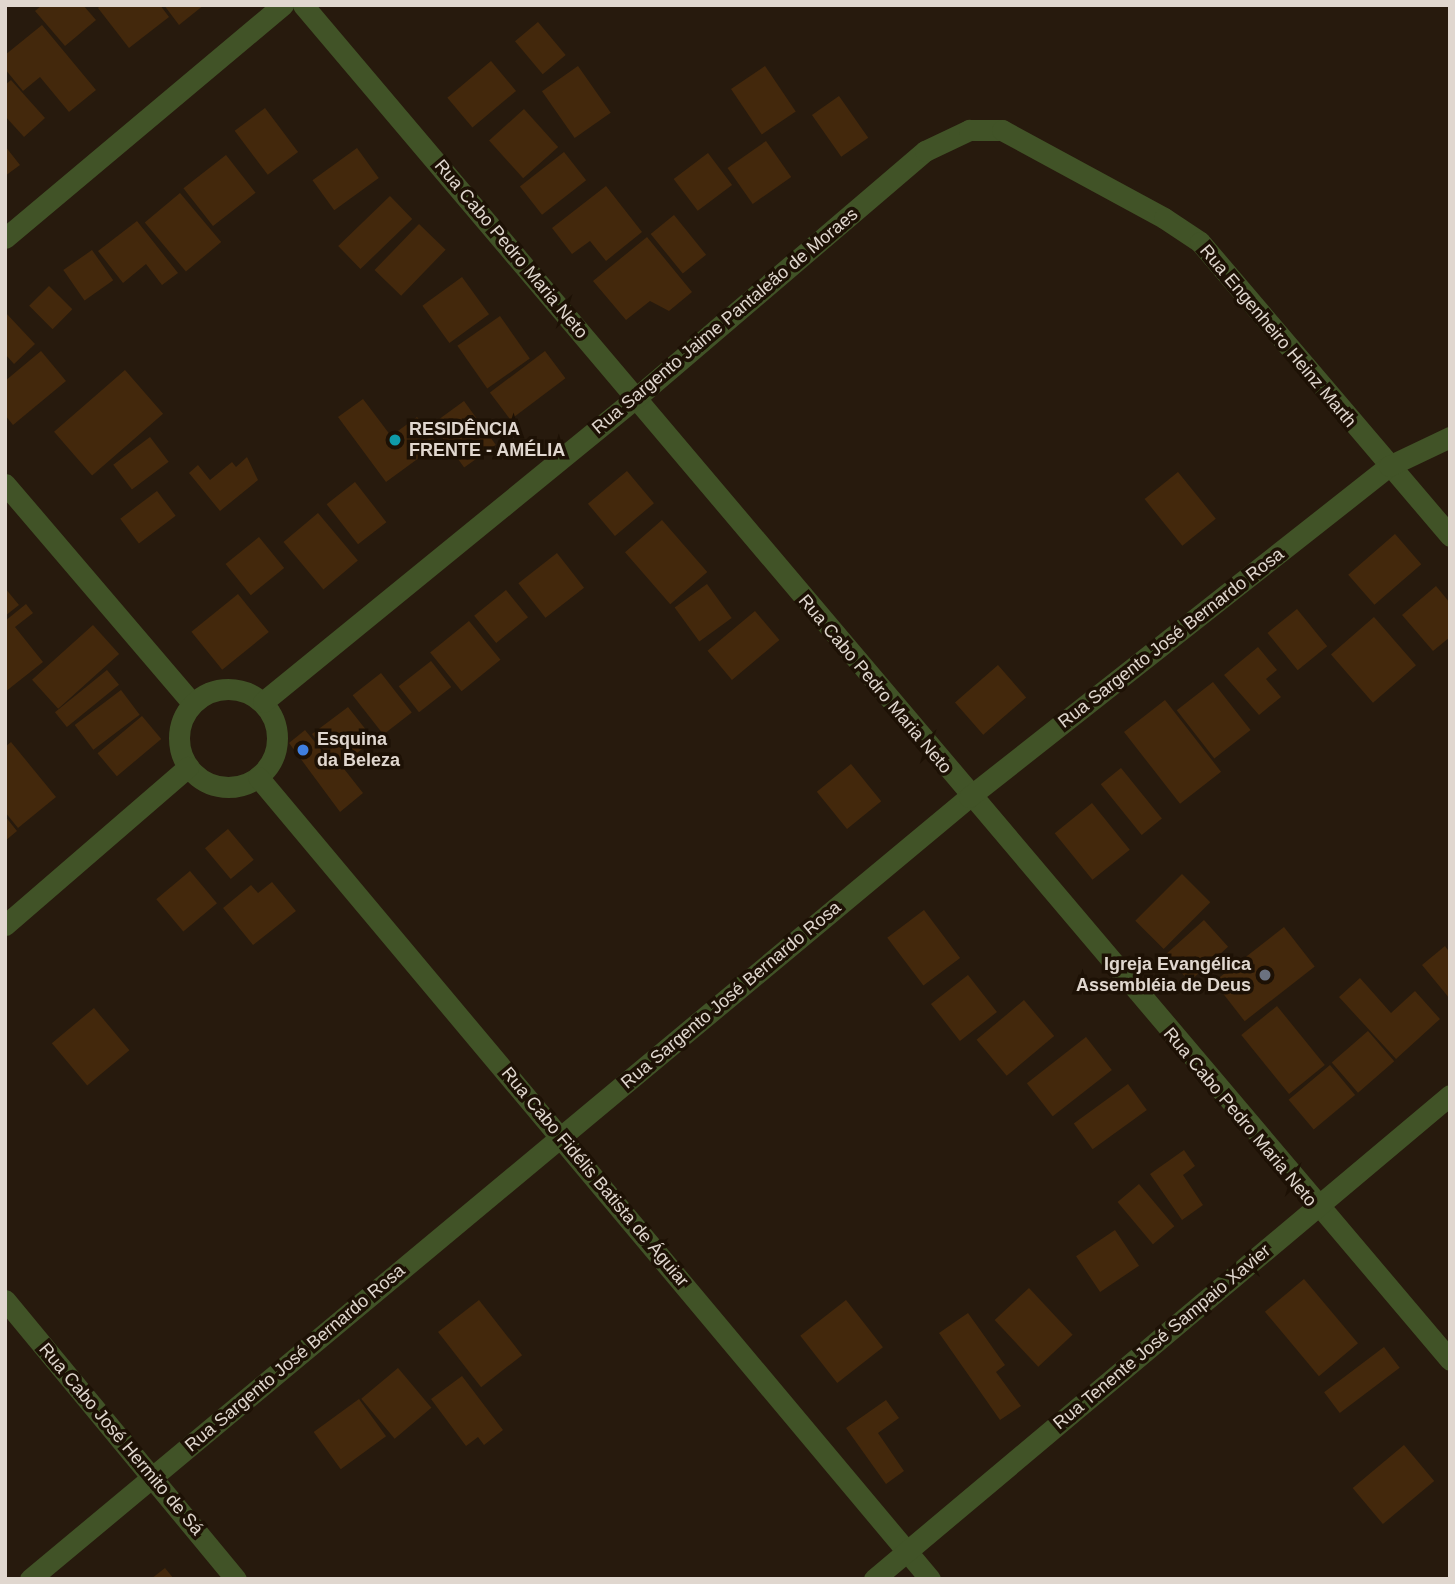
<!DOCTYPE html>
<html>
<head>
<meta charset="utf-8">
<style>
  body { margin:0 }
  #map { position:relative; width:1455px; height:1584px; overflow:hidden; background:#271a0d; font-family:Arial,sans-serif }
  div>[style] { position:absolute }
  [style*='--x'] { left:calc(var(--x)*1px); top:calc(var(--y)*1px); width:calc(var(--w)*1px); rotate:calc(var(--a)*1deg) }
  .building>* { inset:0; background:#43280c; transform-origin:0 0 }
  .minor>* { height:21px; margin:-10.5px; padding:0 10.5px; transform-origin:10.5px; border-radius:10.5px; background:#415327 }
  .minor>.ring { margin:-10.5px; padding:0; box-sizing:content-box; background:none; border:21px solid #415327; border-radius:50% }
  .dots>* { width:19px; height:19px; translate:-50% -50%; box-sizing:border-box; border:4px solid #1d1105; border-radius:50% }
  span { translate:-50% -50%; white-space:nowrap; text-align:center; line-height:1.15; -webkit-text-stroke:7px #1d1105; paint-order:stroke }
  .street-label { font-size:18px; color:#e0d7cf }
  .poi-label { font-size:18px; color:#e0d7cf; font-weight:700 }
  .left { translate:0 -50%; text-align:left }
  .right { translate:-100% -50%; text-align:right }
  .frame { position:absolute; inset:0; border:7px solid #e0d7cf; pointer-events:none }
</style>
</head>
<body>
<div id="map">
  <div class="building">
    <div style="clip-path:polygon(42px 5px,83px 5px,96px 20px,65px 46px,35px 11px)"></div>
    <div style="clip-path:polygon(101px 5px,160px 5px,169px 17px,129px 48px,98px 8px)"></div>
    <div style="clip-path:polygon(164px 5px,204px 5px,179px 25px)"></div>
    <div style="left:538px;top:22px;width:43px;height:30px;rotate:50deg"></div>
    <div style="clip-path:polygon(42px 25px,96px 90px,69px 112px,40px 77px,23px 91px,5px 69px,5px 55px)"></div>
    <div style="left:491px;top:61px;width:39px;height:57px;rotate:50deg"></div>
    <div style="left:578px;top:66px;width:57px;height:44px;rotate:55deg"></div>
    <div style="left:765px;top:66px;width:55px;height:41px;rotate:56deg"></div>
    <div style="clip-path:polygon(11px 80px,45px 118px,24px 137px,5px 116px,5px 85px)"></div>
    <div style="left:839px;top:96px;width:51px;height:33px;rotate:55deg"></div>
    <div style="left:265px;top:108px;width:55px;height:38px;rotate:53deg"></div>
    <div style="left:524px;top:109px;width:51px;height:47px;rotate:48deg"></div>
    <div style="left:766px;top:141px;width:44px;height:47px;rotate:55deg"></div>
    <div style="clip-path:polygon(5px 146px,20px 165px,5px 176px)"></div>
    <div style="left:357px;top:148px;width:37px;height:55px;rotate:54deg"></div>
    <div style="left:564px;top:152px;width:36px;height:56px;rotate:52deg"></div>
    <div style="left:708px;top:153px;width:40px;height:43px;rotate:53deg"></div>
    <div style="left:226px;top:155px;width:48px;height:54px;rotate:52deg"></div>
    <div style="clip-path:polygon(606px 186px,642px 232px,606px 261px,590px 241px,572px 254px,552px 228px)"></div>
    <div style="left:180px;top:193px;width:64px;height:46px;rotate:50deg"></div>
    <div style="left:390px;top:196px;width:32px;height:72px;rotate:46deg"></div>
    <div style="left:674px;top:215px;width:51px;height:30px;rotate:51deg"></div>
    <div style="clip-path:polygon(137px 221px,178px 273px,162px 285px,146px 264px,123px 283px,98px 251px)"></div>
    <div style="left:419px;top:224px;width:37px;height:64px;rotate:44deg"></div>
    <div style="clip-path:polygon(647px 237px,692px 292px,669px 311px,650px 301px,626px 320px,593px 281px)"></div>
    <div style="left:92px;top:250px;width:37px;height:35px;rotate:55deg"></div>
    <div style="left:462px;top:277px;width:46px;height:49px;rotate:54deg"></div>
    <div style="left:49px;top:286px;width:33px;height:28px;rotate:45deg"></div>
    <div style="clip-path:polygon(5px 312px,35px 344px,14px 364px,5px 354px)"></div>
    <div style="left:500px;top:316px;width:52px;height:52px;rotate:55deg"></div>
    <div style="clip-path:polygon(41px 351px,66px 381px,13px 425px,5px 415px,5px 381px)"></div>
    <div style="left:545px;top:351px;width:34px;height:69px;rotate:53deg"></div>
    <div style="left:125px;top:370px;width:58px;height:94px;rotate:49deg"></div>
    <div style="clip-path:polygon(363px 399px,391px 436px,417px 417px,438px 444px,386px 482px,338px 417px)"></div>
    <div style="left:464px;top:401px;width:54px;height:39px;rotate:54deg"></div>
    <div style="left:150px;top:437px;width:31px;height:46px;rotate:53deg"></div>
    <div style="clip-path:polygon(247px 457px,258px 480px,220px 511px,189px 473px,198px 465px,210px 480px,232px 462px,236px 467px)"></div>
    <div style="left:627px;top:471px;width:42px;height:51px;rotate:50deg"></div>
    <div style="left:1178px;top:472px;width:60px;height:43px;rotate:51deg"></div>
    <div style="left:355px;top:482px;width:51px;height:36px;rotate:52deg"></div>
    <div style="left:157px;top:491px;width:31px;height:46px;rotate:53deg"></div>
    <div style="left:318px;top:513px;width:62px;height:45px;rotate:50deg"></div>
    <div style="left:662px;top:520px;width:69px;height:49px;rotate:49deg"></div>
    <div style="left:1395px;top:534px;width:40px;height:62px;rotate:49deg"></div>
    <div style="left:259px;top:537px;width:40px;height:43px;rotate:51deg"></div>
    <div style="left:557px;top:553px;width:44px;height:49px;rotate:52deg"></div>
    <div style="left:707px;top:584px;width:42px;height:40px;rotate:54deg"></div>
    <div style="clip-path:polygon(1436px 586px,1450px 603px,1450px 637px,1433px 651px,1402px 615px)"></div>
    <div style="clip-path:polygon(5px 588px,19px 605px,5px 616px)"></div>
    <div style="left:506px;top:590px;width:35px;height:41px;rotate:51deg"></div>
    <div style="left:238px;top:594px;width:49px;height:60px;rotate:51deg"></div>
    <div style="clip-path:polygon(26px 604px,33px 613px,15px 627px,43px 662px,5px 692px,5px 621px)"></div>
    <div style="left:1297px;top:609px;width:48px;height:38px;rotate:51deg"></div>
    <div style="left:755px;top:611px;width:38px;height:62px;rotate:50deg"></div>
    <div style="left:1374px;top:617px;width:64px;height:57px;rotate:49deg"></div>
    <div style="left:469px;top:621px;width:50px;height:50px;rotate:51deg"></div>
    <div style="left:93px;top:625px;width:39px;height:82px;rotate:48deg"></div>
    <div style="clip-path:polygon(1258px 647px,1277px 670px,1266px 679px,1281px 697px,1259px 715px,1224px 675px)"></div>
    <div style="left:431px;top:661px;width:33px;height:41px;rotate:52deg"></div>
    <div style="left:998px;top:665px;width:43px;height:57px;rotate:49deg"></div>
    <div style="left:107px;top:670px;width:19px;height:67px;rotate:51deg"></div>
    <div style="left:381px;top:673px;width:50px;height:36px;rotate:52deg"></div>
    <div style="left:1213px;top:682px;width:61px;height:46px;rotate:52deg"></div>
    <div style="left:121px;top:690px;width:31px;height:58px;rotate:53deg"></div>
    <div style="left:1165px;top:700px;width:91px;height:52px;rotate:52deg"></div>
    <div style="clip-path:polygon(348px 707px,374px 740px,341px 765px,363px 793px,340px 812px,289px 743px,305px 730px,337px 769px,312px 734px)"></div>
    <div style="left:142px;top:716px;width:30px;height:58px;rotate:50deg"></div>
    <div style="clip-path:polygon(11px 742px,56px 797px,18px 828px,5px 812px,5px 747px)"></div>
    <div style="left:851px;top:764px;width:48px;height:44px;rotate:51deg"></div>
    <div style="left:1121px;top:768px;width:65px;height:26px;rotate:51deg"></div>
    <div style="left:1092px;top:803px;width:60px;height:48px;rotate:51deg"></div>
    <div style="clip-path:polygon(5px 816px,17px 831px,5px 841px)"></div>
    <div style="left:228px;top:829px;width:40px;height:30px;rotate:50deg"></div>
    <div style="left:190px;top:871px;width:42px;height:44px;rotate:50deg"></div>
    <div style="left:1182px;top:874px;width:40px;height:66px;rotate:45deg"></div>
    <div style="clip-path:polygon(272px 882px,296px 911px,253px 945px,223px 908px,251px 885px,258px 893px)"></div>
    <div style="left:924px;top:910px;width:60px;height:46px;rotate:53deg"></div>
    <div style="left:1204px;top:920px;width:36px;height:52px;rotate:48deg"></div>
    <div style="left:1284px;top:927px;width:50px;height:89px;rotate:52deg"></div>
    <div style="clip-path:polygon(1445px 946px,1450px 953px,1450px 999px,1422px 965px)"></div>
    <div style="left:968px;top:975px;width:47px;height:47px;rotate:52deg"></div>
    <div style="clip-path:polygon(1360px 978px,1391px 1013px,1415px 991px,1440px 1019px,1396px 1059px,1339px 997px)"></div>
    <div style="left:1024px;top:1000px;width:47px;height:62px;rotate:50deg"></div>
    <div style="left:1277px;top:1006px;width:76px;height:46px;rotate:51deg"></div>
    <div style="left:94px;top:1008px;width:55px;height:55px;rotate:50deg"></div>
    <div style="left:1368px;top:1031px;width:40px;height:48px;rotate:49deg"></div>
    <div style="left:1086px;top:1037px;width:42px;height:75px;rotate:52deg"></div>
    <div style="left:1330px;top:1065px;width:39px;height:54px;rotate:50deg"></div>
    <div style="left:1128px;top:1084px;width:32px;height:67px;rotate:54deg"></div>
    <div style="clip-path:polygon(1184px 1150px,1195px 1166px,1183px 1175px,1203px 1205px,1182px 1220px,1150px 1174px)"></div>
    <div style="left:1139px;top:1184px;width:55px;height:28px;rotate:50deg"></div>
    <div style="left:1115px;top:1230px;width:43px;height:47px;rotate:56deg"></div>
    <div style="left:1304px;top:1279px;width:84px;height:51px;rotate:50deg"></div>
    <div style="left:1029px;top:1288px;width:64px;height:47px;rotate:47deg"></div>
    <div style="left:479px;top:1300px;width:70px;height:52px;rotate:52deg"></div>
    <div style="left:846px;top:1300px;width:60px;height:58px;rotate:52deg"></div>
    <div style="clip-path:polygon(968px 1313px,1005px 1365px,996px 1372px,1021px 1406px,1000px 1420px,939px 1333px)"></div>
    <div style="left:1384px;top:1347px;width:26px;height:75px;rotate:53deg"></div>
    <div style="left:398px;top:1368px;width:52px;height:48px;rotate:50deg"></div>
    <div style="clip-path:polygon(462px 1376px,503px 1430px,484px 1445px,478px 1437px,466px 1446px,431px 1399px)"></div>
    <div style="left:359px;top:1399px;width:46px;height:56px;rotate:54deg"></div>
    <div style="clip-path:polygon(886px 1400px,899px 1418px,878px 1433px,904px 1471px,886px 1484px,846px 1428px)"></div>
    <div style="left:1404px;top:1445px;width:47px;height:67px;rotate:50deg"></div>
    <div style="clip-path:polygon(165px 1568px,174px 1579px,151px 1579px)"></div>
  </div>
  <div class="minor">
    <div style="--x:303;--y:5;--w:1775;--a:49.75"></div>
    <div style="--x:5;--y:238;--w:363;--a:-40"></div>
    <div style="--x:5;--y:484;--w:289;--a:49.5"></div>
    <div class="ring" style="left:179px;top:689px;width:77px;height:77px"></div>
    <div style="--x:263;--y:702;--w:483;--a:-39.2"></div>
    <div style="--x:637;--y:397;--w:379;--a:-40.5"></div>
    <div style="--x:925;--y:151;--w:49;--a:-25.5"></div>
    <div style="--x:969;--y:130;--w:33;--a:0"></div>
    <div style="--x:1002;--y:130;--w:184;--a:28.5"></div>
    <div style="--x:1164;--y:218;--w:43;--a:33.7"></div>
    <div style="--x:1200;--y:242;--w:386;--a:49.6"></div>
    <div style="--x:258;--y:777;--w:1046;--a:50.04"></div>
    <div style="--x:5;--y:925;--w:242;--a:-40.8"></div>
    <div style="--x:5;--y:1300;--w:362;--a:50.4"></div>
    <div style="--x:30;--y:1579;--w:1222;--a:-39.79"></div>
    <div style="--x:969;--y:797;--w:535;--a:-38.24"></div>
    <div style="--x:1389;--y:466;--w:68;--a:-25.4"></div>
    <div style="--x:874;--y:1579;--w:752;--a:-40.04"></div>
  </div>
  <div class="dots">
    <div style="left:395px;top:440px;background:#0f9aa8"></div>
    <div style="left:303px;top:750px;background:#3f7fe0"></div>
    <div style="left:1265px;top:975px;background:#6b7280"></div>
  </div>
  <div class="street-label">
    <span style="left:511px;top:249px;rotate:50deg">Rua Cabo Pedro Maria Neto</span>
    <span style="left:725px;top:321px;rotate:-40deg">Rua Sargento Jaime Pantaleão de Moraes</span>
    <span style="left:1278px;top:336px;rotate:50deg">Rua Engenheiro Heinz Marth</span>
    <span style="left:1171px;top:638px;rotate:-38deg">Rua Sargento José Bernardo Rosa</span>
    <span style="left:875px;top:684px;rotate:50deg">Rua Cabo Pedro Maria Neto</span>
    <span style="left:731px;top:995px;rotate:-40deg">Rua Sargento José Bernardo Rosa</span>
    <span style="left:1240px;top:1117px;rotate:50deg">Rua Cabo Pedro Maria Neto</span>
    <span style="left:595px;top:1177px;rotate:50deg">Rua Cabo Fidélis Batista de Águiar</span>
    <span style="left:1162px;top:1337px;rotate:-40deg">Rua Tenente José Sampaio Xavier</span>
    <span style="left:295px;top:1358px;rotate:-40deg">Rua Sargento José Bernardo Rosa</span>
    <span style="left:121px;top:1439px;rotate:50deg">Rua Cabo José Hermito de Sá</span>
  </div>
  <div class="poi-label">
    <span class="left" style="left:409px;top:440px">RESIDÊNCIA<br>FRENTE - AMÉLIA</span>
    <span class="left" style="left:317px;top:750px">Esquina<br>da Beleza</span>
    <span class="right" style="left:1251px;top:975px">Igreja Evangélica<br>Assembléia de Deus</span>
  </div>
  <div class="frame"></div>
</div>
</body>
</html>
